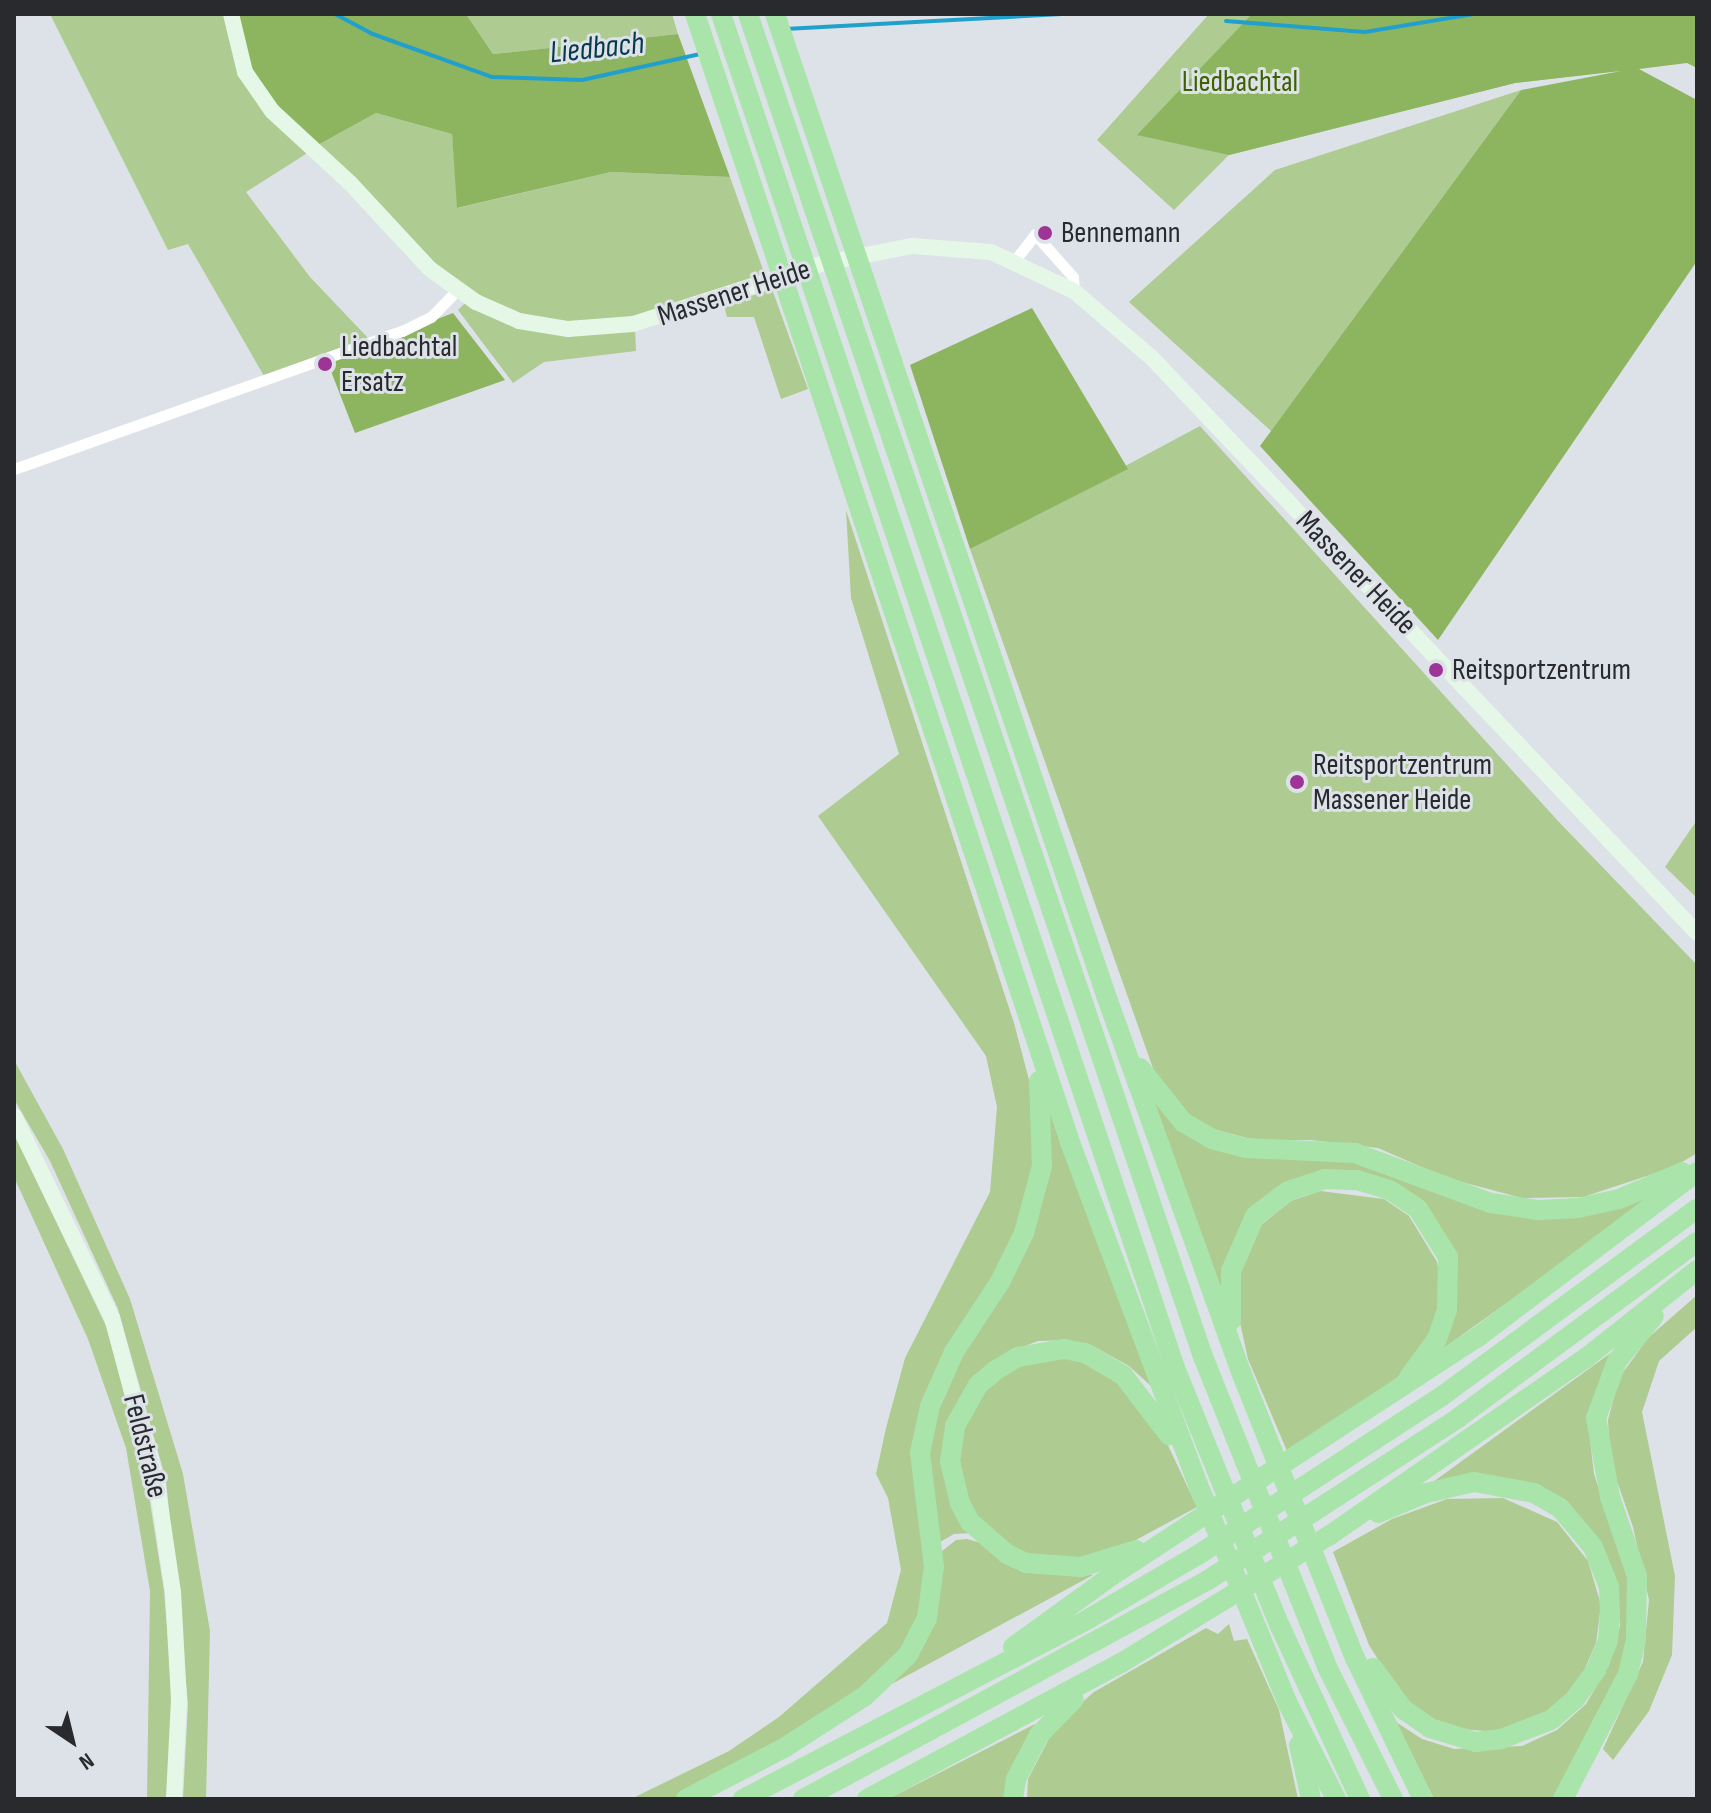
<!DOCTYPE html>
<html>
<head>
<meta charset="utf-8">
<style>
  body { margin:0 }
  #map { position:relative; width:1711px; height:1813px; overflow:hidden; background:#dde2e8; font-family:"Sofia Sans Condensed",sans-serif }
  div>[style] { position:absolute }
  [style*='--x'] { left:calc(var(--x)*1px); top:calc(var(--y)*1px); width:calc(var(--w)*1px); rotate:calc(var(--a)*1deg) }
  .green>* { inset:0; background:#aecb91 }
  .forest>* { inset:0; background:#8db560 }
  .stream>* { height:4px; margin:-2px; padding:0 2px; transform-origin:2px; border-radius:2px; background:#22a0cd }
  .street>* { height:11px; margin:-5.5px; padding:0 5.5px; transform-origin:5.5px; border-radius:5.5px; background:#fff }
  .secondary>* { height:16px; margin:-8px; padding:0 8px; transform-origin:8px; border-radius:8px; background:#e5f7e6 }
  .highway>* { height:20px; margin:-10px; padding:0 10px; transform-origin:10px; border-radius:10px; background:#a9e5ab }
  .dots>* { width:22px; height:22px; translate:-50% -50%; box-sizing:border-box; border:4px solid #dde2e8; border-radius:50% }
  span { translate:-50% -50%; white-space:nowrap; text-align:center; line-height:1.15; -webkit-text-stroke:6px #dde2e8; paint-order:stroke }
  .park-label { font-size:30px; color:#3e6100 }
  .poi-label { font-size:30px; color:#282a2d }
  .left { translate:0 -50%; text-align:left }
  .street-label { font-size:30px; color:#282a2d }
  .water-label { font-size:32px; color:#05394c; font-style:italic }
  .frame { position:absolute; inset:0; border:16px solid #282a2d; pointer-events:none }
  .north { position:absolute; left:32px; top:1701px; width:80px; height:80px; -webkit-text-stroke:6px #dde2e8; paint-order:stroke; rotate:145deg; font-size:22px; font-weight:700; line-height:32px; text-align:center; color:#282a2d }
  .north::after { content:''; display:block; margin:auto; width:28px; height:36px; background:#282a2d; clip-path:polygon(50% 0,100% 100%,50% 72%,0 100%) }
</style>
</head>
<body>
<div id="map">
  <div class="green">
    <div style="clip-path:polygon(50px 14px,226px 14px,309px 152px,246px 192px,310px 277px,368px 338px,264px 376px,188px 244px,168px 250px)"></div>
    <div style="clip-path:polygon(466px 14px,672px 14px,678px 34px,493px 54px)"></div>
    <div style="clip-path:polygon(1209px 14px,1697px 14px,1697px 61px,1515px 83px,1229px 155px,1174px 210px,1097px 140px)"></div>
    <div style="clip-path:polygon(1521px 90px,1271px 431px,1129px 302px,1275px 170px)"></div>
    <div style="clip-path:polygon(376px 113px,452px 134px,458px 208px,611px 172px,730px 177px,766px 278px,632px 318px,586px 323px,536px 318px,503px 308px,458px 286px,318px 145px)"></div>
    <div style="clip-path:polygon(772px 289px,808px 389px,781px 399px,754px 317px,727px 317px,724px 305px)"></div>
    <div style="clip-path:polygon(465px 303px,499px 320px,635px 329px,636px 351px,544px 362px,513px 383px,458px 310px)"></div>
    <div style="clip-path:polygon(1200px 426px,1558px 821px,1697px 965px,1697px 1153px,1674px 1167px,1583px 1197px,1522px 1198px,1447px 1178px,1378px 1148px,1311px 1140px,1255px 1140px,1209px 1128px,1185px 1112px,1155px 1074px,970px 549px)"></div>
    <div style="clip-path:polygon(846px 510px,1014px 1023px,1033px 1095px,1033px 1166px,1017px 1232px,924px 1404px,928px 1569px,921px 1616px,904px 1651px,862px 1693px,681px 1799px,631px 1799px,729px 1751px,779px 1717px,887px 1623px,901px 1570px,888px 1498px,876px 1474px,886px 1428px,905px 1358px,990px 1192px,997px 1107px,986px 1056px,818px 816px,899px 754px,851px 598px)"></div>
    <div style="clip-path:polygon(1697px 820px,1697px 898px,1665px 867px)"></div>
    <div style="clip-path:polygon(14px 1060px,63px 1149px,130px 1299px,183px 1474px,210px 1631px,206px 1799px,183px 1799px,188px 1704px,166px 1480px,118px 1309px,50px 1161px,14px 1099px)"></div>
    <div style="clip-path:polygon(1153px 1101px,1180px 1127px,1352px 1158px,1490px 1206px,1642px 1199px,1645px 1204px,1441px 1350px,1438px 1227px,1358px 1175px,1251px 1214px,1224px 1302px)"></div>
    <div style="clip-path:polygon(1053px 1108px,1151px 1386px,1129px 1366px,1093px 1346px,1068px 1340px,1038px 1341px,1006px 1353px,948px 1425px,972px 1533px,954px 1534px,935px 1545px,926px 1454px,935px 1409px,958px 1357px,1007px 1283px,1048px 1110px)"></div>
    <div style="clip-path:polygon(14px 1134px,107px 1328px,147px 1483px,164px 1591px,173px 1701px,168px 1799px,147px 1799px,150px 1591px,126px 1448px,88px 1339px,14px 1177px)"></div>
    <div style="clip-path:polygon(1320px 1191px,1384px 1199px,1409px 1216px,1437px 1262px,1442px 1291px,1429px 1339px,1405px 1371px,1367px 1402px,1287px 1451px,1248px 1359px,1235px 1300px,1238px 1271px,1261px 1225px,1291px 1201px)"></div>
    <div style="clip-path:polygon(1697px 1295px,1697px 1327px,1659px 1361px,1642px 1412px,1675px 1576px,1672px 1655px,1649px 1711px,1613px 1760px,1603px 1749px,1643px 1662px,1649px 1600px,1633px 1527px,1610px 1461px,1608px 1420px,1619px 1378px,1648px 1338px)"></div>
    <div style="clip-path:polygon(1619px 1347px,1589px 1430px,1594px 1474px,1630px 1585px,1631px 1629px,1623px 1664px,1556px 1799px,1434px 1799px,1396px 1722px,1422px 1739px,1454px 1749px,1522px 1746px,1557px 1730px,1586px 1704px,1609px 1665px,1620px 1626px,1617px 1584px,1574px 1510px,1433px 1482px)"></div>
    <div style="clip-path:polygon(1063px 1354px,1101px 1365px,1156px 1420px,1197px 1507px,1110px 1554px,1057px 1562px,1011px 1549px,992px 1536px,967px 1501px,957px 1445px,982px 1389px,1021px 1362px)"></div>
    <div style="clip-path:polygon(1503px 1498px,1557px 1522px,1588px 1561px,1601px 1605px,1596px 1643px,1580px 1680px,1556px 1706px,1526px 1723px,1496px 1732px,1462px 1729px,1425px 1716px,1397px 1690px,1369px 1645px,1333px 1552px,1392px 1519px,1447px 1499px)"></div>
    <div style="clip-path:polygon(967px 1539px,1093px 1575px,888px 1686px,912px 1657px,937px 1555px,956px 1540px)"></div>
    <div style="clip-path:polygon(1229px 1624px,1234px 1641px,1247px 1639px,1279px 1710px,1298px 1799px,1027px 1799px,1028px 1779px,1056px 1725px,1094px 1692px,1206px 1628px,1218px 1634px)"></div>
    <div style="clip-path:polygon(1035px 1724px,1006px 1799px,888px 1799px)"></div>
  </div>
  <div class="forest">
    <div style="clip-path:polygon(236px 14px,466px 14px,493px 54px,678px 34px,730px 177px,611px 172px,457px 208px,452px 134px,376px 113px,318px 145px,276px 108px,250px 70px)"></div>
    <div style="clip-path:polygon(1252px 14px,1697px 14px,1697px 68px,1687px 63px,1639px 69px,1697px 100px,1697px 261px,1438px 640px,1260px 446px,1521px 90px,1621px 71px,1515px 83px,1229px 155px,1137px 135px)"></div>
    <div style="clip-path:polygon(1032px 308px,1128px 469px,970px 549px,910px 365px)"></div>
    <div style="clip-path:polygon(453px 313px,505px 380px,355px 433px,327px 361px)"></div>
  </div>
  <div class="stream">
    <div style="--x:335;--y:14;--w:40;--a:28"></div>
    <div style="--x:370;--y:33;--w:130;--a:19.8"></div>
    <div style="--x:492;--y:77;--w:90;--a:1.9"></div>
    <div style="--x:582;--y:80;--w:121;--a:-12.4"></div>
    <div style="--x:1226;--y:21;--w:139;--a:4.5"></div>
    <div style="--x:1365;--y:32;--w:110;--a:-9.4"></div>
    <div style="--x:785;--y:29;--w:277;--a:-3.1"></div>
  </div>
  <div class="street">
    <div style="--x:1015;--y:260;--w:33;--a:-52"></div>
    <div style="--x:1035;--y:234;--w:57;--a:48.5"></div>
    <div style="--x:1073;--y:277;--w:14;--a:86"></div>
    <div style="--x:14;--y:469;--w:412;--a:-19.6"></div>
    <div style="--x:402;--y:331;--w:32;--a:-26"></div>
    <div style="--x:431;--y:317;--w:37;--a:-46"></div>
  </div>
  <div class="secondary">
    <div style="--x:231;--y:14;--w:60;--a:76.4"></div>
    <div style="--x:245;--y:72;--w:47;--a:55.3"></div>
    <div style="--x:272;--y:111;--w:106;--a:42.7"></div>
    <div style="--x:350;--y:183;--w:117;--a:47.1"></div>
    <div style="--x:430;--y:269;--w:57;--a:35.7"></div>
    <div style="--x:476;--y:302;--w:47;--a:23.8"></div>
    <div style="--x:519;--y:321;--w:50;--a:9.3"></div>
    <div style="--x:568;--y:329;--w:65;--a:-4.4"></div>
    <div style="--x:633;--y:324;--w:197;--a:-17.7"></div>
    <div style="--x:821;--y:264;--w:93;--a:-11.2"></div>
    <div style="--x:912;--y:246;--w:79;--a:4.3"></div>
    <div style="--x:991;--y:252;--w:92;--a:25.2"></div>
    <div style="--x:1074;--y:291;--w:103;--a:40.7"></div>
    <div style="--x:1152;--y:358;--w:792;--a:46.53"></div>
    <div style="--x:14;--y:1116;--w:225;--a:64.1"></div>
    <div style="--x:112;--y:1318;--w:172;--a:74.8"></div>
    <div style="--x:157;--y:1484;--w:109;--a:81.6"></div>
    <div style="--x:173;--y:1592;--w:107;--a:86.8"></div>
    <div style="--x:179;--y:1699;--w:100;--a:92.9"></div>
  </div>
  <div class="highway">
    <div style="--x:695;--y:14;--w:1192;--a:71.61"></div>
    <div style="--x:1071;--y:1145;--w:371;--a:69.5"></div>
    <div style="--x:1201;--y:1492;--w:227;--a:67.7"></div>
    <div style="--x:1287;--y:1702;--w:109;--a:63.2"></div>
    <div style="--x:721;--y:14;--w:1428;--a:71.46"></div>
    <div style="--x:1175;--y:1368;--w:279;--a:67.9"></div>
    <div style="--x:1280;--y:1626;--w:191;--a:65.2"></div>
    <div style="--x:748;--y:14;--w:1415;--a:71.28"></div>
    <div style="--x:1202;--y:1354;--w:337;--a:68.2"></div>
    <div style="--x:1327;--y:1667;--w:148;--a:63.4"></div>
    <div style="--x:775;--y:14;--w:1038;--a:71.36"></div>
    <div style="--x:1107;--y:998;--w:397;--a:70.3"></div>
    <div style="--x:1241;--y:1372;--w:308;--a:68.3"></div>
    <div style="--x:1355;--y:1658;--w:157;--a:64.3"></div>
    <div style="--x:1140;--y:1068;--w:69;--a:51.5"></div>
    <div style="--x:1183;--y:1122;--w:34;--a:30"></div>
    <div style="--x:1212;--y:1139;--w:35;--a:15"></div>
    <div style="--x:1246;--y:1148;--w:109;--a:2.6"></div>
    <div style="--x:1355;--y:1153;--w:145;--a:20.2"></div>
    <div style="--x:1491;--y:1203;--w:48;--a:8.5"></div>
    <div style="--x:1538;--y:1210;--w:40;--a:-2.9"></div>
    <div style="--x:1578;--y:1208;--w:42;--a:-12.4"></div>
    <div style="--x:1619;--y:1199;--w:69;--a:-22.9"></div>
    <div style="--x:1231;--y:1321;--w:50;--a:-90"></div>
    <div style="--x:1231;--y:1271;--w:60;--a:-66.4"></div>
    <div style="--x:1255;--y:1216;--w:41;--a:-37.1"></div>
    <div style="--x:1288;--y:1191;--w:38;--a:-18"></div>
    <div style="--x:1324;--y:1179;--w:33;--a:2"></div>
    <div style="--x:1357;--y:1180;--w:34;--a:17"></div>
    <div style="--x:1390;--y:1190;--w:34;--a:34"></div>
    <div style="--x:1418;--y:1209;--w:57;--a:58"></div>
    <div style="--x:1448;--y:1257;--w:53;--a:91.1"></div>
    <div style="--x:1447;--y:1310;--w:31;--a:109"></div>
    <div style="--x:1437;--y:1339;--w:47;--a:126.4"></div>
    <div style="--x:1136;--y:1550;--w:58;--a:162.8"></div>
    <div style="--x:1081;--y:1567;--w:55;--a:-175.8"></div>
    <div style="--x:1026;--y:1563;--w:21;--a:-155"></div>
    <div style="--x:1007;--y:1554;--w:49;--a:-139.1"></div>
    <div style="--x:970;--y:1522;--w:21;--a:-118"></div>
    <div style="--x:960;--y:1503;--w:42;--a:-103.7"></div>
    <div style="--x:950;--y:1462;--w:36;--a:-82"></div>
    <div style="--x:955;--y:1426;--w:47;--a:-60.7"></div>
    <div style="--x:978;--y:1385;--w:23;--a:-40"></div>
    <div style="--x:996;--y:1370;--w:26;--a:-31"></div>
    <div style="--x:1018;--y:1357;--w:47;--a:-9.9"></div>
    <div style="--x:1064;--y:1349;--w:21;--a:11"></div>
    <div style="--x:1085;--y:1353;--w:44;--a:30.1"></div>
    <div style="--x:1123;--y:1375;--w:76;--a:52.5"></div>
    <div style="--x:1013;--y:1647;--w:121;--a:-35.9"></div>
    <div style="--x:1111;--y:1576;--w:438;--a:-33.1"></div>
    <div style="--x:1478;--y:1337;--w:274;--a:-37"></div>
    <div style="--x:1373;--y:1668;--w:51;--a:53.8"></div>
    <div style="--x:1403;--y:1709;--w:33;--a:35"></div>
    <div style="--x:1430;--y:1728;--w:48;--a:16.9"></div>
    <div style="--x:1476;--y:1742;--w:25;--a:-7"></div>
    <div style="--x:1501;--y:1739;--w:53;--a:-20.8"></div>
    <div style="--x:1551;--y:1720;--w:32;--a:-41"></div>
    <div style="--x:1575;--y:1699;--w:36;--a:-54"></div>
    <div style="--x:1596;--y:1670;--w:31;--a:-68"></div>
    <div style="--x:1608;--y:1641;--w:26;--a:-86"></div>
    <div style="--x:1610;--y:1615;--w:28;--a:-92"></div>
    <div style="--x:1609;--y:1587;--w:43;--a:-111.8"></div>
    <div style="--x:1593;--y:1547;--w:51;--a:-130.2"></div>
    <div style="--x:1560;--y:1508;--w:30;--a:-150"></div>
    <div style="--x:1534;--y:1493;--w:61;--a:-169.6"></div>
    <div style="--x:1474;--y:1482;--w:49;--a:167.1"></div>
    <div style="--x:1426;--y:1493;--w:52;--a:157.4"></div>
    <div style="--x:1299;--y:1745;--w:55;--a:77.5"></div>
    <div style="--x:686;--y:1799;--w:110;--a:-27.5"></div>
    <div style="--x:784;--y:1748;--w:96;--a:-32.7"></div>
    <div style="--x:865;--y:1696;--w:59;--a:-43.6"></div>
    <div style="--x:908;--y:1655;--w:42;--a:-62.8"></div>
    <div style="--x:927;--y:1618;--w:51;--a:-82.2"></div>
    <div style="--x:934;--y:1567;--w:115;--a:-97"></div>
    <div style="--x:920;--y:1453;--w:48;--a:-78"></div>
    <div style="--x:930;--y:1406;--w:59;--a:-66"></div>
    <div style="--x:954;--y:1352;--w:84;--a:-56.7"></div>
    <div style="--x:1000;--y:1282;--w:55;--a:-63.9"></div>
    <div style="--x:1024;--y:1233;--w:69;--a:-75"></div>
    <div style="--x:1042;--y:1166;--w:85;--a:-92"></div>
    <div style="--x:743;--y:1799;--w:391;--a:-27.5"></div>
    <div style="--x:1090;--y:1618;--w:125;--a:-30.3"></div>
    <div style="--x:1198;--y:1555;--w:291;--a:-33.1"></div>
    <div style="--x:1442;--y:1396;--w:316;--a:-36.3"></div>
    <div style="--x:803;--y:1799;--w:460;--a:-28.4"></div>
    <div style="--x:1208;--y:1580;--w:298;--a:-32.9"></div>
    <div style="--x:1458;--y:1418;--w:297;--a:-36.4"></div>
    <div style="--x:867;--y:1799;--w:288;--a:-28.2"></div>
    <div style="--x:1121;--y:1663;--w:245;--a:-31.5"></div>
    <div style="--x:1330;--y:1535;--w:313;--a:-34.7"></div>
    <div style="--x:1587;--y:1357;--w:140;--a:-38.3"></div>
    <div style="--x:1013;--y:1799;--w:20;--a:-81"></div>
    <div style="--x:1016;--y:1779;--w:50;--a:-62.4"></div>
    <div style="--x:1039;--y:1735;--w:50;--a:-45.8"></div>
    <div style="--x:1563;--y:1799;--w:141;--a:-62.5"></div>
    <div style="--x:1628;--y:1674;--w:35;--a:-77"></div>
    <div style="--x:1636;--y:1640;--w:64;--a:-89.1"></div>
    <div style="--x:1637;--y:1576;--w:83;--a:-108.9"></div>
    <div style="--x:1610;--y:1497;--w:80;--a:-100"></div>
    <div style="--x:1596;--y:1418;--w:61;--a:-69.8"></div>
    <div style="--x:1617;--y:1361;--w:58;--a:-50.6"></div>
  </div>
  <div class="dots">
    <div style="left:1045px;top:233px;background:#9e3496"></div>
    <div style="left:325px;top:364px;background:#9e3496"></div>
    <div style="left:1436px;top:670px;background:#9e3496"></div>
    <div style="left:1297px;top:782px;background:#9e3496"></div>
  </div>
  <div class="park-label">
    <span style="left:1240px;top:82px">Liedbachtal</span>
  </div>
  <div class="poi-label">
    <span class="left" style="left:1061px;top:233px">Bennemann</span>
    <span class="left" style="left:341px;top:364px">Liedbachtal<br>Ersatz</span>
    <span class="left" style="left:1452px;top:670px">Reitsportzentrum</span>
    <span class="left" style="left:1313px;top:782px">Reitsportzentrum<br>Massener Heide</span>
  </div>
  <div class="street-label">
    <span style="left:734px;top:293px;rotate:-18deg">Massener Heide</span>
    <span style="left:1356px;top:573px;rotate:46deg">Massener Heide</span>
    <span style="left:145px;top:1446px;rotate:76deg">Feldstraße</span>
  </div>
  <div class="water-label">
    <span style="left:597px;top:49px;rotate:-6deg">Liedbach</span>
  </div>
  <div class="frame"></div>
  <div class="north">N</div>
</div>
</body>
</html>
